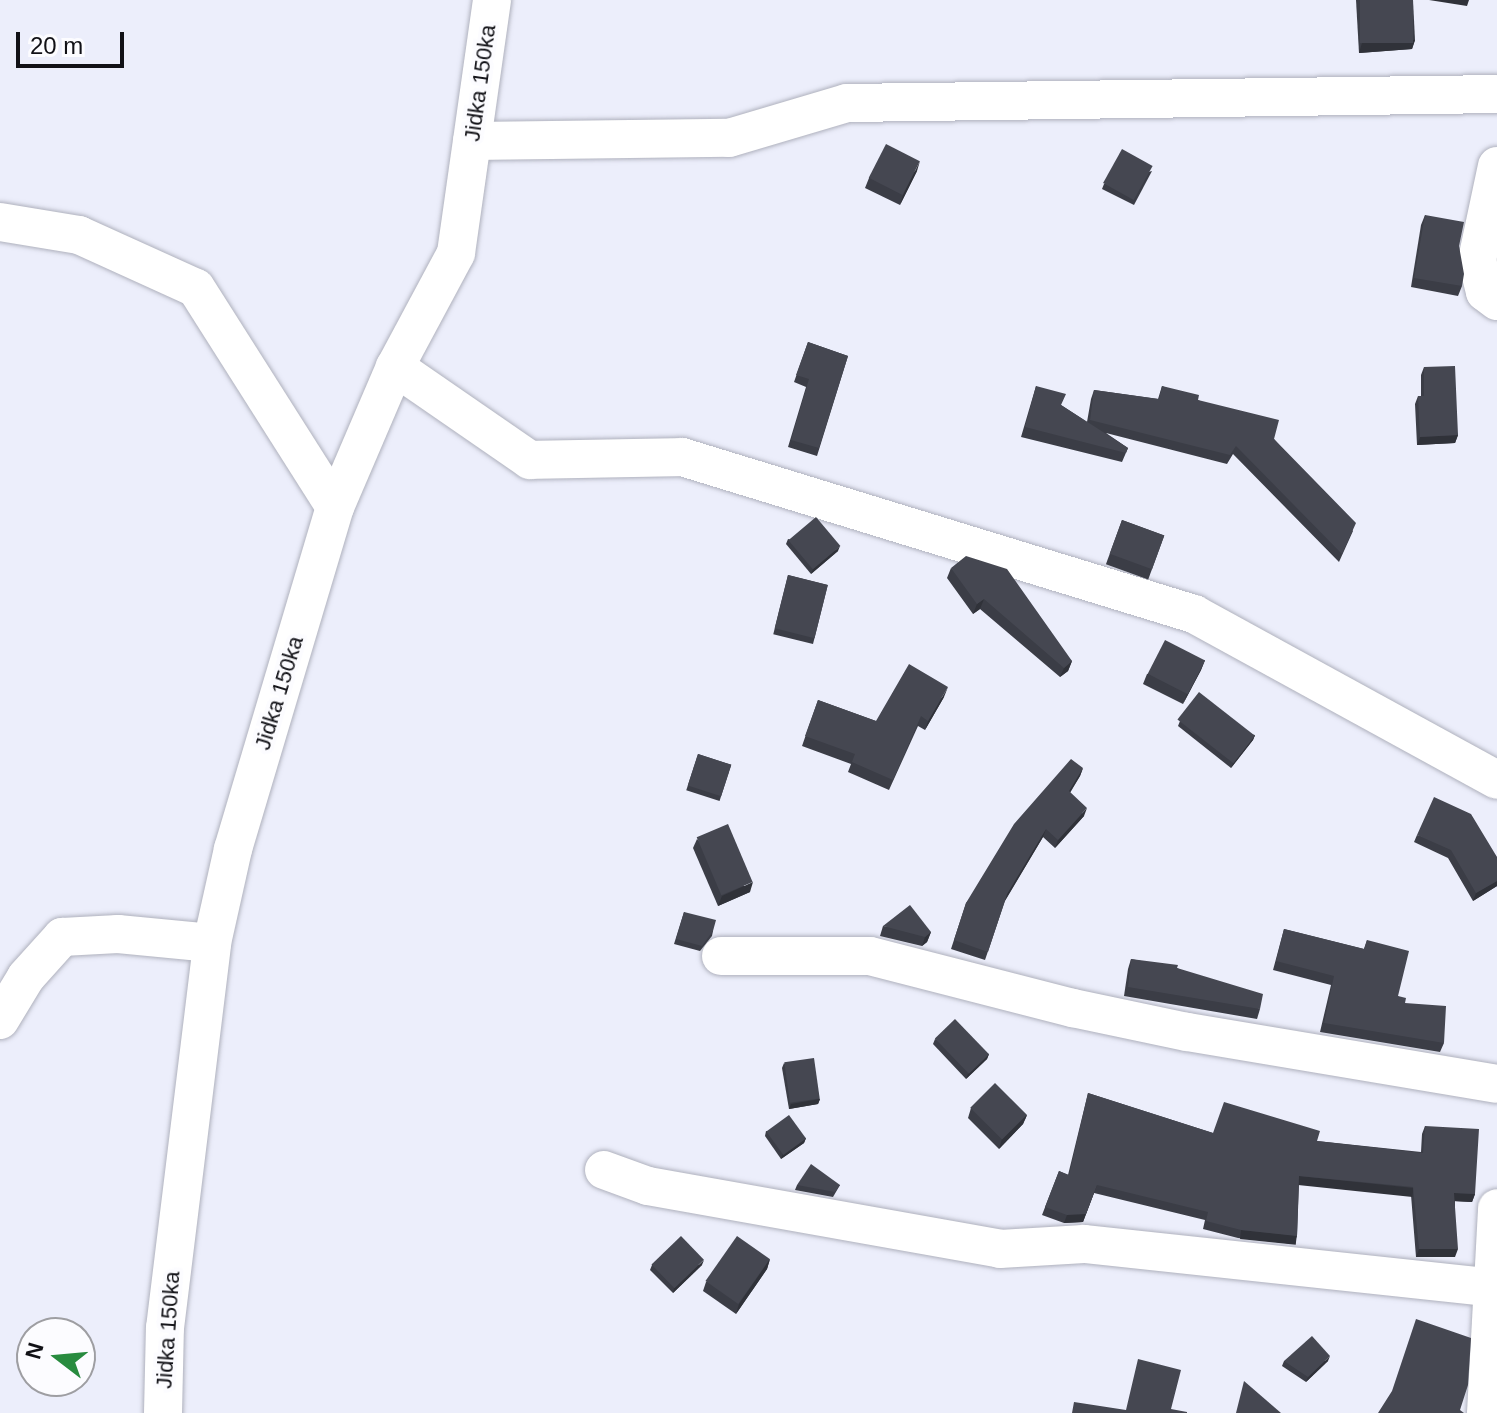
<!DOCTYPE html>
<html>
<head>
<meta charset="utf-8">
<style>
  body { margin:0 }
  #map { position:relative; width:1497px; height:1413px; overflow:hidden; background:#eceefb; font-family:Arial,sans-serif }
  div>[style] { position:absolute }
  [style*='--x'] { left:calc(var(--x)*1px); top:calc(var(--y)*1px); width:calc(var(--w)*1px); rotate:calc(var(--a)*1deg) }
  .roads { filter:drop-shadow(0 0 2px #afb1bd) drop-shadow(0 0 2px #afb1bd) }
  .street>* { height:38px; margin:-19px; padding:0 19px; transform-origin:19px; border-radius:19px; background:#fff }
  .wall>* { inset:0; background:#3b3d46; transform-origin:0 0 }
  .shaded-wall>* { inset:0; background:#303239; transform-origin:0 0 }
  .building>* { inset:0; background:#454751; transform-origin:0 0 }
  span { translate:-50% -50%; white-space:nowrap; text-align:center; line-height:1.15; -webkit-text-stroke:8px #fcfcff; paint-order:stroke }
  .street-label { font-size:22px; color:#111116 }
  .north { position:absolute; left:16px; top:1317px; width:80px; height:80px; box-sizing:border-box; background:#fcfcff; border:2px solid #9e9ea2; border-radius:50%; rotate:286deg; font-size:22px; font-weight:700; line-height:32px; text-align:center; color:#111116 }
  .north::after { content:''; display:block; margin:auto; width:28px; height:36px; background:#288b3f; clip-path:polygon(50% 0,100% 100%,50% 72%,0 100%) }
  .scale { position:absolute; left:16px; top:32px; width:108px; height:36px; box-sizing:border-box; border:4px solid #111116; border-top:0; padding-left:10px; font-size:24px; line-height:28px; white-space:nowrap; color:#111116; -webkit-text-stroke:6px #fcfcff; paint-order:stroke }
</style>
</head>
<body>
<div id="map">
  <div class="roads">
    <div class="street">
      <div style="--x:472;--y:141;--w:257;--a:-0.7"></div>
      <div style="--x:729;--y:138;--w:123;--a:-16.5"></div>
      <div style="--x:847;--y:103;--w:650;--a:-0.79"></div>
      <div style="--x:1497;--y:166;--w:96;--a:102"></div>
      <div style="--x:1477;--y:260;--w:33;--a:76"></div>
      <div style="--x:1485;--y:292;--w:15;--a:37"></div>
      <div style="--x:0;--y:222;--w:80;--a:9.3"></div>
      <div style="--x:79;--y:235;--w:128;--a:24.4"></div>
      <div style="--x:196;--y:288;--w:259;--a:57.6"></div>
      <div style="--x:395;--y:367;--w:164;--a:34.6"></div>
      <div style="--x:530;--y:460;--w:152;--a:-1.1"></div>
      <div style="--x:682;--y:457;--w:536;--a:17.05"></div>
      <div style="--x:1194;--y:614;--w:345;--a:28.7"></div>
      <div style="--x:721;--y:956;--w:149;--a:0"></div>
      <div style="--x:870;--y:956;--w:210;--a:14.4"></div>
      <div style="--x:1073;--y:1008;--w:116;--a:11.9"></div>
      <div style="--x:1187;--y:1032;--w:314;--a:9.5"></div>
      <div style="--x:0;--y:1020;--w:50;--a:-58.8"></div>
      <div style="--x:26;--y:977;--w:54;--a:-48"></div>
      <div style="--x:62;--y:937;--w:56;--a:-3.1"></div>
      <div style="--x:118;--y:934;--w:94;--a:5.5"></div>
      <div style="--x:604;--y:1170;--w:47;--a:20"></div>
      <div style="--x:648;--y:1186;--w:358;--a:10.1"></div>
      <div style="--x:1000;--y:1249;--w:84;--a:-3.4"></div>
      <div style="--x:1084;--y:1244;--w:415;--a:6.1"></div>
      <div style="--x:163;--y:1413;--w:85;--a:-88.7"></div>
      <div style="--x:165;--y:1328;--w:388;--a:-83"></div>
      <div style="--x:212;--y:943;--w:96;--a:-77.4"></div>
      <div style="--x:233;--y:849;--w:357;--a:-73.4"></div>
      <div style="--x:335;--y:507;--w:152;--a:-66.8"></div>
      <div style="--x:395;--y:367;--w:129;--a:-61.8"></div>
      <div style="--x:456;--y:253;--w:256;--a:-81.9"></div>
      <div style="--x:1486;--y:1413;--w:205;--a:-86.9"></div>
    </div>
  </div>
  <div class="wall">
    <div style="clip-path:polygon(1356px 0,1413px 0,1415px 40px,1412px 49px,1359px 53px)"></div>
    <div style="clip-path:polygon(917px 171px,900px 205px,865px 188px,869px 178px)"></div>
    <div style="clip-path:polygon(1152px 171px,1134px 205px,1102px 189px,1104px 184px)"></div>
    <div style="clip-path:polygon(1425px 215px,1459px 246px,1462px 286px,1458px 296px,1411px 287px,1421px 225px)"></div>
    <div style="clip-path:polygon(808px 342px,848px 356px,817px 456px,788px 447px,806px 387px,794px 382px)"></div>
    <div style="clip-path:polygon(1424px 367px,1458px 435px,1455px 443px,1417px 445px,1415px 404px,1418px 396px,1421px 396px,1421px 375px)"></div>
    <div style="clip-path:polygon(1036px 386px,1061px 405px,1087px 422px,1091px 399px,1094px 390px,1158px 399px,1162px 386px,1198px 400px,1274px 439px,1353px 531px,1339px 562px,1233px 454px,1227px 464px,1106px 433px,1128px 448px,1122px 462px,1021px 437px)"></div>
    <div style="left:1122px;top:520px;width:45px;height:47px;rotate:20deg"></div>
    <div style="clip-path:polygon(788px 539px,838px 551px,811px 574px,786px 544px)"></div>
    <div style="clip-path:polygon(951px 568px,1072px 661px,1068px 671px,1060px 677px,980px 609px,973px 614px,947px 578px)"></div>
    <div style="left:788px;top:575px;width:41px;height:61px;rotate:14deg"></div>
    <div style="clip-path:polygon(1205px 660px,1201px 670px,1183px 704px,1143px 684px,1147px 674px)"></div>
    <div style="clip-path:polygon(944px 697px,925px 730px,918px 726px,889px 790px,848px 772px,851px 764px,802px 746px,818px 700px,876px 721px)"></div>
    <div style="clip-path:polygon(1180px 721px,1255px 735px,1253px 740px,1231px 768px,1178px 726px)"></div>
    <div style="left:698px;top:754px;width:35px;height:38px;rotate:18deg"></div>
    <div style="clip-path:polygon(1083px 768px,1080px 776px,1070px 793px,1084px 816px,1055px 848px,1043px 837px,1005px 901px,985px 960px,951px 949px,966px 903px)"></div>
    <div style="clip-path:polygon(1417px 835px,1497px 857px,1497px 886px,1473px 901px,1448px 858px,1414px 842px)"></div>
    <div style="clip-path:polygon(697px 839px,750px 892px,718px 906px,693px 848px)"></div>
    <div style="clip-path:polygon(684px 912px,713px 931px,712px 936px,700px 951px,674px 944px)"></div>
    <div style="clip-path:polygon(883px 926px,931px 932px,927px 942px,922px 946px,880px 936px)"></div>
    <div style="clip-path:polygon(1284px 929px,1364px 949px,1367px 940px,1398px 996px,1444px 1043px,1440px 1052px,1320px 1032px,1331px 985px,1273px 970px)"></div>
    <div style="clip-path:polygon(1131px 959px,1177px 968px,1260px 1009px,1257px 1019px,1124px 996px,1128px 969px)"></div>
    <div style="clip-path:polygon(935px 1039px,989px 1054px,987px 1059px,966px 1079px,933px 1044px)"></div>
    <div style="clip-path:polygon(784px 1063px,820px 1099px,818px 1104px,789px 1109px,782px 1068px)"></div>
    <div style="clip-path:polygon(1088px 1093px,1213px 1133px,1317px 1141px,1421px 1152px,1422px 1134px,1425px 1126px,1475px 1194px,1472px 1202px,1455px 1201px,1455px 1257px,1416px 1257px,1411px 1195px,1299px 1184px,1297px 1236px,1294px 1244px,1238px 1238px,1203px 1229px,1205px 1220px,1094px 1193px,1083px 1222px,1064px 1223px,1042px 1215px,1059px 1171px,1068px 1175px)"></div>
    <div style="clip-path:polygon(971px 1108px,1027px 1115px,1023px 1124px,999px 1149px,968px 1118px)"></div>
    <div style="clip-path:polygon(766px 1131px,806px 1138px,804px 1143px,781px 1159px,765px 1136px)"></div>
    <div style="clip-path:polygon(797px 1185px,840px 1185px,833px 1197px,795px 1190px)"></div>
    <div style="clip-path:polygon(770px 1259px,767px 1269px,736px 1314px,703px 1291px,706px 1282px)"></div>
    <div style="clip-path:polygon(652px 1265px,702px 1265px,673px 1293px,650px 1270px)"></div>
    <div style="clip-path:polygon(1284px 1361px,1328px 1361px,1306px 1382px,1282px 1366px)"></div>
  </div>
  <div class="shaded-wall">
    <div style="clip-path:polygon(1429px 0,1469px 0,1467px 6px)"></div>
    <div style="clip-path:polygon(1415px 40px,1412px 49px,1359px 53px,1362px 43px)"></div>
    <div style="clip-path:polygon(920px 161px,917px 171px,900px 205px,903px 195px)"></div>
    <div style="clip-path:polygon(1458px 435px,1455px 443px,1417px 445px,1420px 437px)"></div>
    <div style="clip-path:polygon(840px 546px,838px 551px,811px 574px,813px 569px)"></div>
    <div style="clip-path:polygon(984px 599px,980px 609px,973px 614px,977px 604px)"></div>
    <div style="clip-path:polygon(1205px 660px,1201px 670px,1183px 704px,1187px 694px)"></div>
    <div style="clip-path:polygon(1072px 661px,1068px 671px,1060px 677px,1064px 668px)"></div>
    <div style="clip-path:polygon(948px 687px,944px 697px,925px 730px,928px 721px)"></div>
    <div style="clip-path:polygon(1255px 735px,1253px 740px,1231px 768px,1233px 763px)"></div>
    <div style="clip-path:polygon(1083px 768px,1080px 776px,1065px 800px,1069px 791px)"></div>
    <div style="clip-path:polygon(1087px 808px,1084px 816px,1055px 848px,1058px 840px)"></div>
    <div style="clip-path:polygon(1046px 829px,1043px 837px,1004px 902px,1007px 894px)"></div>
    <div style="clip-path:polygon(1497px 881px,1497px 886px,1473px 901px,1476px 893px)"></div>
    <div style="clip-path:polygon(753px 882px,750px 892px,718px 906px,722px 896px)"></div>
    <div style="clip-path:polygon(931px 932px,927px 942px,922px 946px,925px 937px)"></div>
    <div style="clip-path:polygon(989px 1054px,987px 1059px,966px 1079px,968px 1074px)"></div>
    <div style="clip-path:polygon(820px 1099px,818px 1104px,789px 1109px,791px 1104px)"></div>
    <div style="clip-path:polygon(1027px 1115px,1023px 1124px,999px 1149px,1002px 1139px)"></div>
    <div style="clip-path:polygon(806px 1138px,804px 1143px,781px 1159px,783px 1154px)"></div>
    <div style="left:1299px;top:1176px;width:115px;height:9px;rotate:6deg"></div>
    <div style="clip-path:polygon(1097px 1185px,1083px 1222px,1064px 1223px,1067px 1215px)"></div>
    <div style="clip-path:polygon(1454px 1193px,1475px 1194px,1472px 1202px,1451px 1201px)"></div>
    <div style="left:1241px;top:1230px;width:56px;height:9px;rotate:6deg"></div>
    <div style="clip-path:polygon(1419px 1249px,1458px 1249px,1455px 1257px,1416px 1257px)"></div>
    <div style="clip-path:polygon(770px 1259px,767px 1269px,736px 1314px,739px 1304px)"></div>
    <div style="clip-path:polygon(704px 1260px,702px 1265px,673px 1293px,674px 1288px)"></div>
    <div style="clip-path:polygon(1330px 1356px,1328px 1361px,1306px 1382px,1308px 1377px)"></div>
  </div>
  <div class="building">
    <div style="left:1360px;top:0;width:53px;height:43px"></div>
    <div style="left:886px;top:144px;width:38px;height:38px;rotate:27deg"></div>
    <div style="left:1122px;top:149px;width:35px;height:39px;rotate:29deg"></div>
    <div style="clip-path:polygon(1425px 215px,1464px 222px,1459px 246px,1464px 274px,1462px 286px,1414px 278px)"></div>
    <div style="clip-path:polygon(808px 342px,848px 356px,819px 448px,791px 440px,809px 379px,796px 375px)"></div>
    <div style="clip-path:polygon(1455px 366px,1458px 435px,1420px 437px,1418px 396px,1424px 396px,1424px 367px)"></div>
    <div style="clip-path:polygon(1036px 386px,1066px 394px,1061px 405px,1128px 448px,1126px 453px,1025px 427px)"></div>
    <div style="clip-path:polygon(1162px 386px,1199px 395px,1198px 400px,1279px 420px,1274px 439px,1356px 523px,1342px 554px,1236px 446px,1230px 455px,1090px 420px,1094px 390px,1159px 399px)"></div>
    <div style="left:816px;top:517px;width:38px;height:36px;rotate:50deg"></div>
    <div style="left:1122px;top:520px;width:45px;height:36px;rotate:20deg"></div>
    <div style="clip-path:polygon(966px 556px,1007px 569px,1072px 661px,1064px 668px,984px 599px,977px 604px,951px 568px)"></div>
    <div style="left:788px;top:575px;width:41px;height:55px;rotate:14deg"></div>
    <div style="left:1165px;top:640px;width:45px;height:38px;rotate:27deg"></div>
    <div style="clip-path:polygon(909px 664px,948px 687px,928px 721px,921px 716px,893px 780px,852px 762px,855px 754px,805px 736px,818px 700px,876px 721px)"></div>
    <div style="left:1199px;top:692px;width:71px;height:35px;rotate:38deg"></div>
    <div style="left:698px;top:754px;width:35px;height:33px;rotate:18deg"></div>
    <div style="clip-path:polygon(1071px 759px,1083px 768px,1069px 791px,1087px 808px,1058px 840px,1046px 829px,1007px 894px,988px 952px,954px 940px,966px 903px,1014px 824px)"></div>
    <div style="clip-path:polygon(1434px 797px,1471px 814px,1497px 857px,1497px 881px,1476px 893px,1451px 850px,1417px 835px)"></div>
    <div style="left:728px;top:824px;width:63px;height:34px;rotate:67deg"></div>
    <div style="clip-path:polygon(910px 905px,931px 932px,925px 937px,883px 926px)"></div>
    <div style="clip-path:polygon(684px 912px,716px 920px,713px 931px,702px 946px,676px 939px)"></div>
    <div style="clip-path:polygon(1284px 929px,1364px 949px,1367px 940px,1409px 951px,1398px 996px,1406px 998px,1405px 1003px,1446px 1006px,1444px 1043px,1324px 1023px,1334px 976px,1276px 961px)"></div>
    <div style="clip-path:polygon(1131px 959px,1178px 965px,1177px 968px,1263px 994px,1260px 1009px,1128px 987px)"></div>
    <div style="left:955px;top:1019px;width:49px;height:28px;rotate:46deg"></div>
    <div style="left:814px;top:1058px;width:41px;height:30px;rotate:82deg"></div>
    <div style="left:995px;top:1083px;width:45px;height:35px;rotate:45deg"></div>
    <div style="clip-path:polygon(1088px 1093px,1213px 1133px,1224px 1102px,1320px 1131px,1317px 1141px,1423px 1153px,1425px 1126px,1479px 1129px,1475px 1194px,1454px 1193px,1458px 1249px,1419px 1249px,1413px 1187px,1299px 1176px,1297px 1236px,1241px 1230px,1206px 1221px,1208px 1212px,1097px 1185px,1086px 1214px,1067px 1215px,1045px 1207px,1059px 1171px,1069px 1175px)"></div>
    <div style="left:789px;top:1115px;width:29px;height:28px;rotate:54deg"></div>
    <div style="clip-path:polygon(811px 1164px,840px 1185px,835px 1192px,797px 1185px)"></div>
    <div style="left:681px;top:1236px;width:33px;height:41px;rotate:46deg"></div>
    <div style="left:737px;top:1236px;width:40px;height:55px;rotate:35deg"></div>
    <div style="clip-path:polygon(1416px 1319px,1471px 1338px,1468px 1385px,1460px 1410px,1464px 1413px,1378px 1413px,1392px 1391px)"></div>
    <div style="clip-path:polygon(1312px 1336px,1330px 1356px,1308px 1377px,1284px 1361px)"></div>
    <div style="clip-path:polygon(1138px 1359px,1181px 1370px,1171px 1409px,1187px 1412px,1187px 1413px,1072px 1413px,1074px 1402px,1126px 1410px)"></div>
    <div style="clip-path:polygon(1244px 1381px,1281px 1413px,1236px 1413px)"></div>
  </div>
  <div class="street-label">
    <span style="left:480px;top:83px;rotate:-82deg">Jidka 150ka</span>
    <span style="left:279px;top:693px;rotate:-73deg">Jidka 150ka</span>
    <span style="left:168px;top:1330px;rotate:-86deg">Jidka 150ka</span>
  </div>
  <div class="north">N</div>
  <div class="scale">20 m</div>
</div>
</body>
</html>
